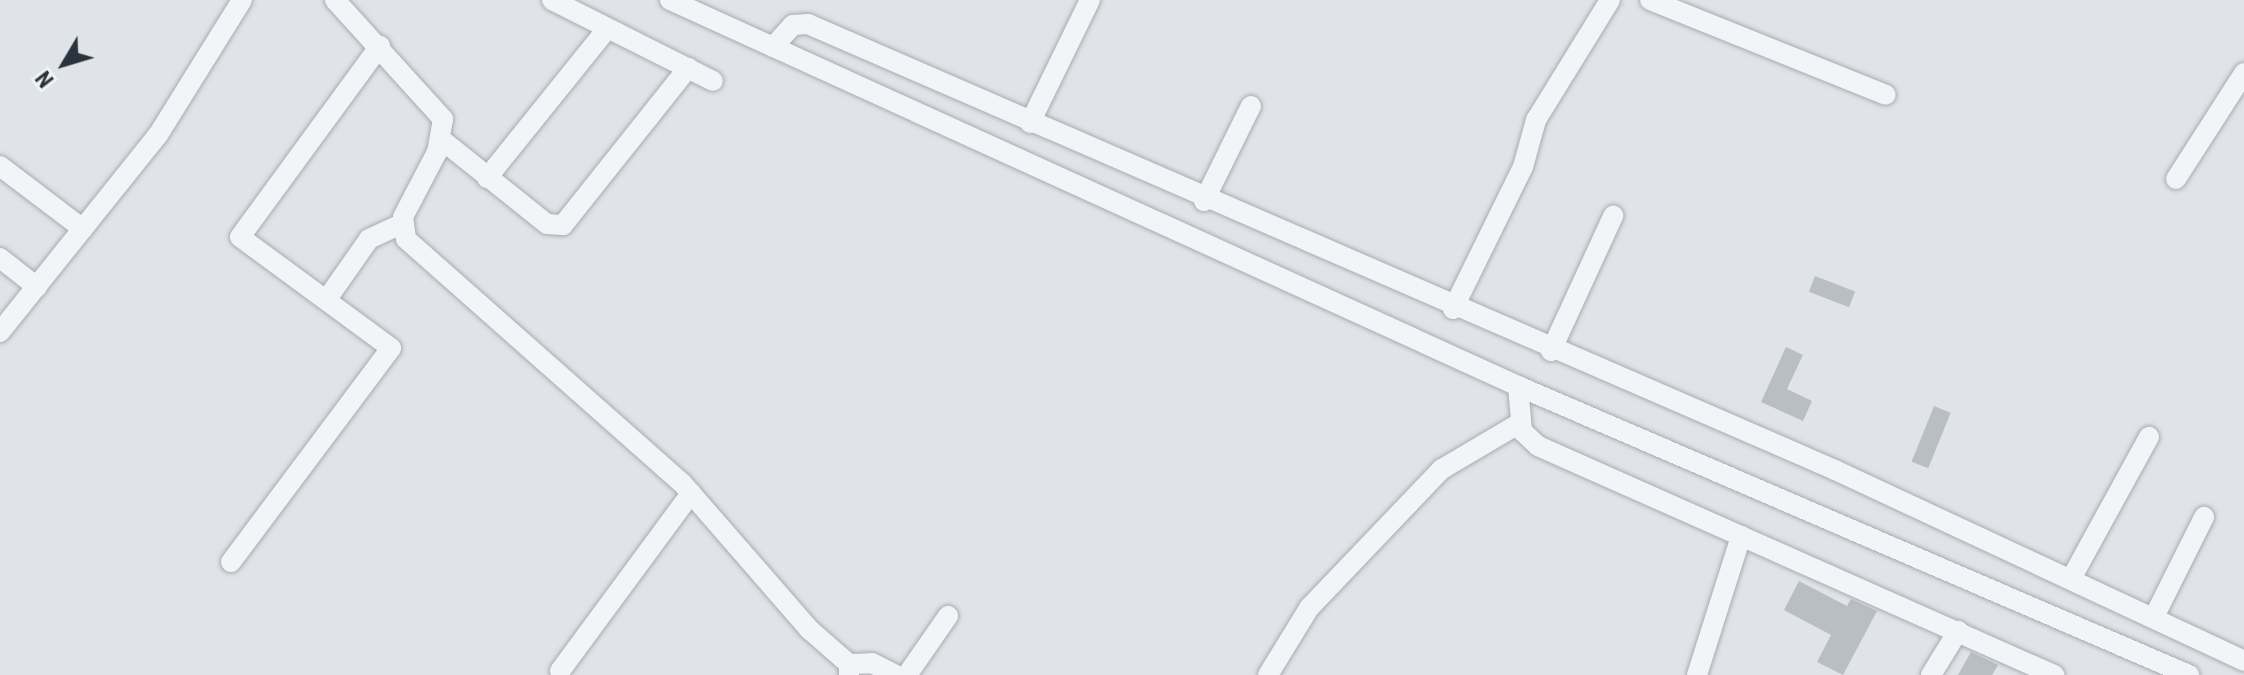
<!DOCTYPE html>
<html>
<head>
<meta charset="utf-8">
<style>
  body { margin:0 }
  #map { position:relative; width:2244px; height:675px; overflow:hidden; background:#e0e4e8; font-family:"Roboto Condensed",sans-serif }
  div>[style] { position:absolute }
  [style*='--x'] { left:calc(var(--x)*1px); top:calc(var(--y)*1px); width:calc(var(--w)*1px); rotate:calc(var(--a)*1deg) }
  .building>* { inset:0; background:#b8bec4; transform-origin:0 0 }
  .roads { filter:drop-shadow(0 0 2px #a6acb2) drop-shadow(0 0 2px #a6acb2) }
  .minor>* { height:20px; margin:-10px; padding:0 10px; transform-origin:10px; border-radius:10px; background:#f3f4f7 }
  span { translate:-50% -50%; white-space:nowrap; text-align:center; line-height:1.15; -webkit-text-stroke:7px #f0f3f6; paint-order:stroke }
  .north { position:absolute; left:24px; top:24px; width:80px; height:80px; -webkit-text-stroke:6px #f0f3f6; paint-order:stroke; rotate:232deg; font-size:22px; font-weight:700; line-height:32px; text-align:center; color:#2a343e }
  .north::after { content:''; display:block; margin:auto; width:28px; height:36px; background:#2a343e; clip-path:polygon(50% 0,100% 100%,50% 72%,0 100%) }
</style>
</head>
<body>
<div id="map">
  <div class="building">
    <div style="left:1815px;top:276px;width:43px;height:17px;rotate:21deg"></div>
    <div style="clip-path:polygon(1786px 347px,1803px 355px,1787px 389px,1812px 401px,1803px 421px,1761px 402px)"></div>
    <div style="left:1934px;top:406px;width:18px;height:60px;rotate:22deg"></div>
    <div style="clip-path:polygon(1799px 581px,1847px 606px,1851px 599px,1877px 611px,1843px 675px,1817px 662px,1831px 635px,1784px 610px)"></div>
    <div style="clip-path:polygon(1971px 652px,1998px 665px,1992px 675px,1958px 675px)"></div>
  </div>
  <div class="roads">
    <div class="minor">
      <div style="--x:335;--y:0;--w:161;--a:47.8"></div>
      <div style="--x:443;--y:119;--w:34;--a:100"></div>
      <div style="--x:437;--y:152;--w:73;--a:117.6"></div>
      <div style="--x:403;--y:217;--w:22;--a:82"></div>
      <div style="--x:406;--y:239;--w:368;--a:41.5"></div>
      <div style="--x:682;--y:483;--w:195;--a:49"></div>
      <div style="--x:810;--y:630;--w:52;--a:41.1"></div>
      <div style="--x:849;--y:664;--w:11;--a:90"></div>
      <div style="--x:552;--y:0;--w:180;--a:26.7"></div>
      <div style="--x:670;--y:0;--w:932;--a:24.47"></div>
      <div style="--x:1518;--y:386;--w:731;--a:23.3"></div>
      <div style="--x:1650;--y:0;--w:254;--a:21.9"></div>
      <div style="--x:773;--y:47;--w:30;--a:-48"></div>
      <div style="--x:793;--y:25;--w:15;--a:-4"></div>
      <div style="--x:808;--y:24;--w:1120;--a:23.47"></div>
      <div style="--x:1835;--y:470;--w:451;--a:25"></div>
      <div style="--x:1030;--y:123;--w:137;--a:-64"></div>
      <div style="--x:442;--y:140;--w:134;--a:38.7"></div>
      <div style="--x:547;--y:224;--w:16;--a:4"></div>
      <div style="--x:563;--y:225;--w:201;--a:-51.5"></div>
      <div style="--x:0;--y:166;--w:104;--a:37.2"></div>
      <div style="--x:487;--y:178;--w:191;--a:-51.2"></div>
      <div style="--x:2176;--y:179;--w:126;--a:-57.3"></div>
      <div style="--x:1204;--y:201;--w:106;--a:-63.7"></div>
      <div style="--x:0;--y:258;--w:47;--a:38.1"></div>
      <div style="--x:327;--y:299;--w:73;--a:-55"></div>
      <div style="--x:369;--y:239;--w:35;--a:-25"></div>
      <div style="--x:1453;--y:309;--w:158;--a:-63.8"></div>
      <div style="--x:1523;--y:167;--w:49;--a:-74.5"></div>
      <div style="--x:1536;--y:120;--w:141;--a:-58.3"></div>
      <div style="--x:0;--y:332;--w:253;--a:-51.3"></div>
      <div style="--x:158;--y:135;--w:159;--a:-58.1"></div>
      <div style="--x:1551;--y:351;--w:149;--a:-65.3"></div>
      <div style="--x:1518;--y:386;--w:45;--a:84.9"></div>
      <div style="--x:1522;--y:431;--w:22;--a:43"></div>
      <div style="--x:1538;--y:446;--w:565;--a:23.93"></div>
      <div style="--x:231;--y:562;--w:267;--a:-53.2"></div>
      <div style="--x:391;--y:348;--w:187;--a:-143.7"></div>
      <div style="--x:240;--y:237;--w:237;--a:-53.8"></div>
      <div style="--x:2072;--y:577;--w:160;--a:-61.2"></div>
      <div style="--x:2154;--y:617;--w:112;--a:-63.4"></div>
      <div style="--x:849;--y:664;--w:23;--a:-2"></div>
      <div style="--x:872;--y:663;--w:27;--a:27"></div>
      <div style="--x:560;--y:671;--w:221;--a:-53.6"></div>
      <div style="--x:907;--y:675;--w:72;--a:-55.2"></div>
      <div style="--x:1268;--y:675;--w:79;--a:-58.5"></div>
      <div style="--x:1309;--y:608;--w:192;--a:-46.3"></div>
      <div style="--x:1442;--y:469;--w:91;--a:-30.5"></div>
      <div style="--x:1697;--y:675;--w:146;--a:-72.4"></div>
      <div style="--x:1931;--y:675;--w:52;--a:-58.5"></div>
    </div>
  </div>
  <div class="north">N</div>
</div>
</body>
</html>
